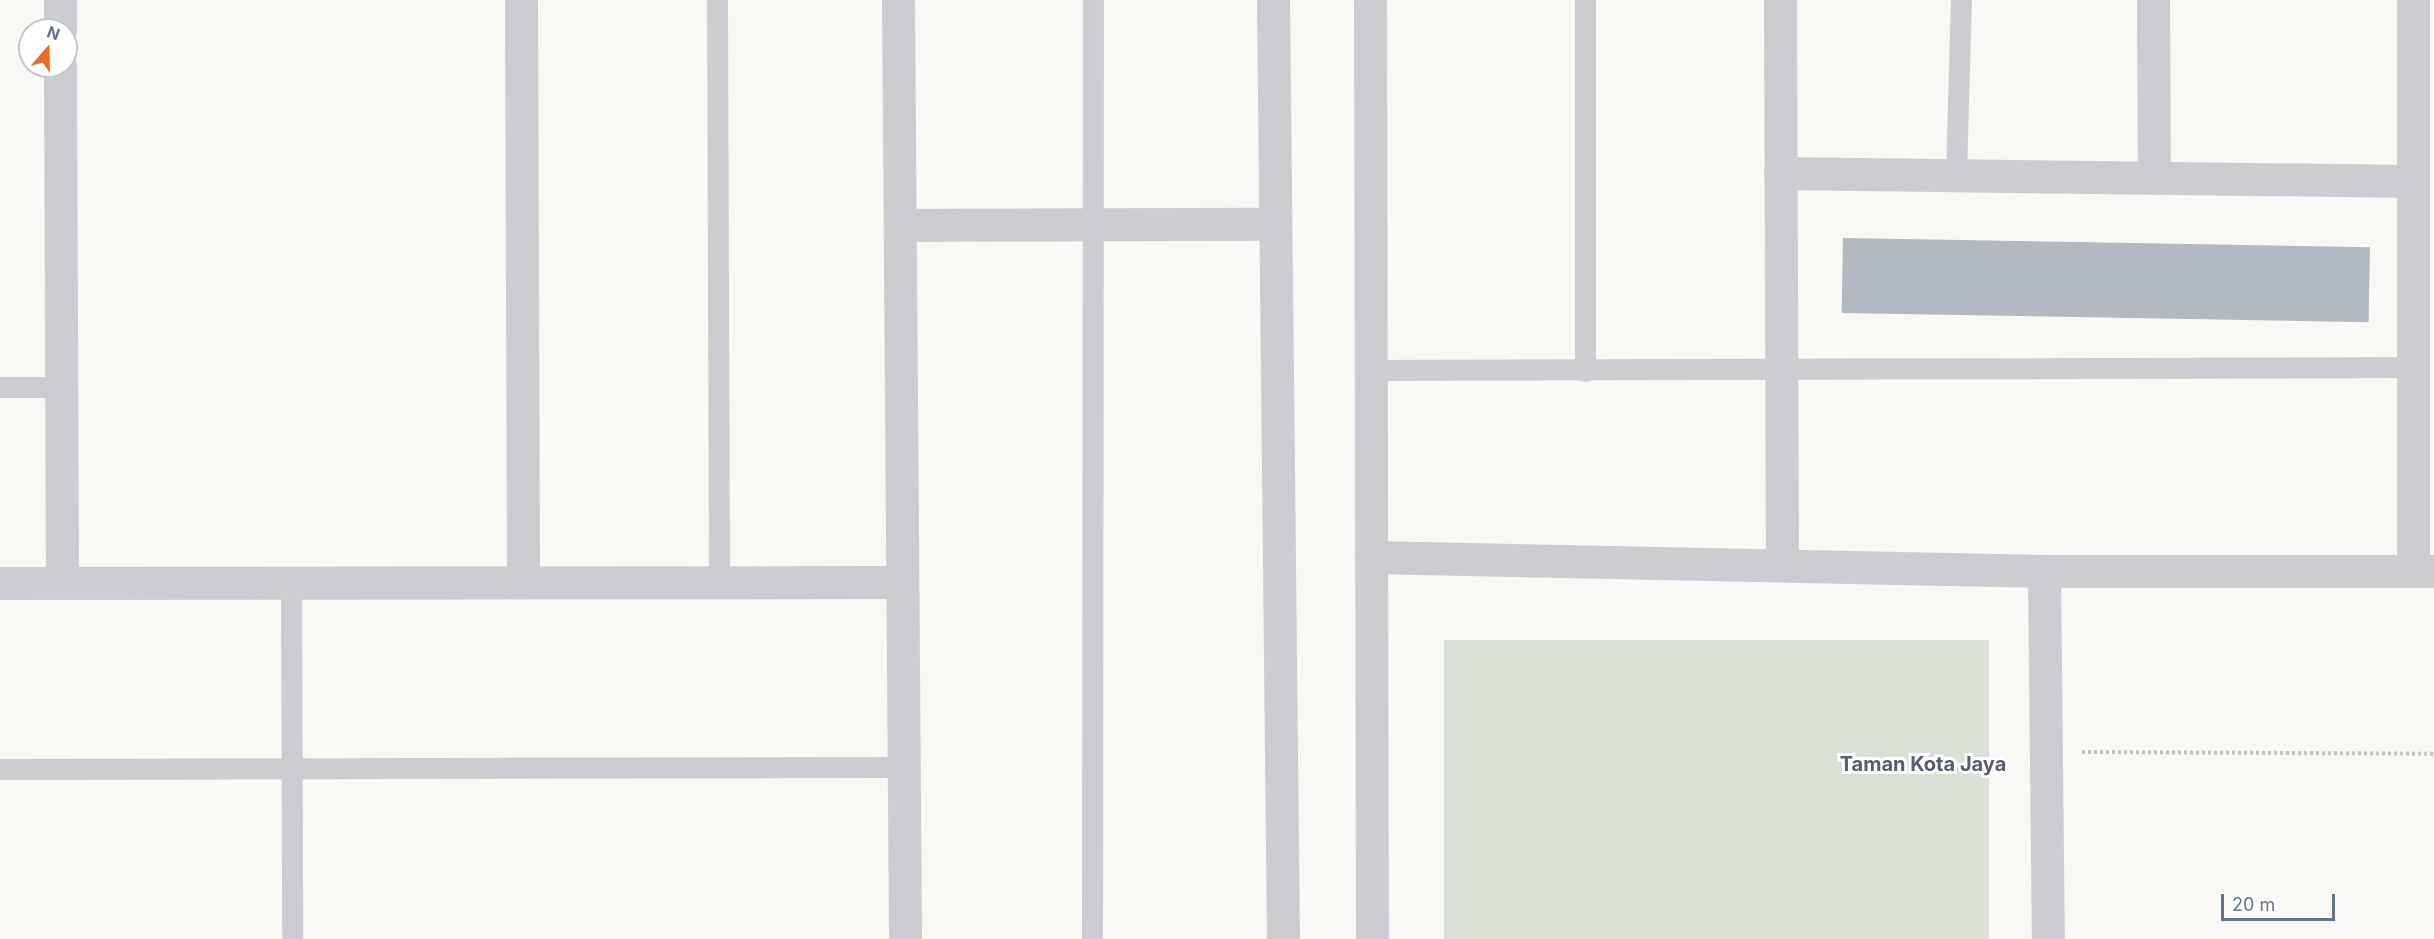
<!DOCTYPE html>
<html>
<head>
<meta charset="utf-8">
<style>
  body { margin:0 }
  #map { position:relative; width:2434px; height:939px; overflow:hidden; background:#f8f8f5; font-family:Inter,sans-serif }
  div>[style] { position:absolute }
  [style*='--x'] { left:calc(var(--x)*1px); top:calc(var(--y)*1px); width:calc(var(--w)*1px); rotate:calc(var(--a)*1deg) }
  .green>* { inset:0; background:#d9e1d6; transform-origin:0 0 }
  .building>* { inset:0; background:#b3b9c0; transform-origin:0 0 }
  .path>* { height:4px; margin-top:-2px; transform-origin:0; background:repeating-linear-gradient(90deg,#c1c3c6 0 3px,transparent 0 6px) }
  .service>* { height:21px; margin:-10.5px; padding:0 10.5px; transform-origin:10.5px; border-radius:10.5px; background:#cbcdd1 }
  .minor>* { height:33px; margin:-16.5px; padding:0 16.5px; transform-origin:16.5px; border-radius:16.5px; background:#cbcdd1 }
  span { translate:-50% -50%; white-space:nowrap; text-align:center; line-height:1.15; -webkit-text-stroke:6px #fff; paint-order:stroke }
  .neighbourhood-label { font-size:20px; color:#545e6d; font-weight:700 }
  .north { position:absolute; left:18px; top:18px; width:60px; height:60px; box-sizing:border-box; background:#fff; border:2px solid #c1c7d0; border-radius:50%; rotate:20deg; font-size:16px; font-weight:700; line-height:24px; text-align:center; color:#657489 }
  .north::after { content:''; display:block; margin:auto; width:21px; height:27px; background:#f06a1e; clip-path:polygon(50% 0,100% 100%,50% 72%,0 100%) }
  .scale { position:absolute; left:2221px; top:894px; width:114px; height:27px; box-sizing:border-box; border:3px solid #657489; border-top:0; padding-left:8px; font-size:18px; line-height:21px; white-space:nowrap; color:#657489; -webkit-text-stroke:4px #fff; paint-order:stroke }
</style>
</head>
<body>
<div id="map">
  <div class="green">
    <div style="left:1989px;top:640px;width:299px;height:545px;rotate:90deg"></div>
  </div>
  <div class="building">
    <div style="left:1843px;top:238px;width:527px;height:75px;rotate:1deg"></div>
  </div>
  <div class="path">
    <div style="--x:2082;--y:752;--w:352;--a:0.3"></div>
  </div>
  <div class="service">
    <div style="--x:717;--y:0;--w:582;--a:89.8"></div>
    <div style="--x:1956;--y:175;--w:175;--a:-88.4"></div>
    <div style="--x:1370;--y:370;--w:1044;--a:-0.16"></div>
    <div style="--x:1585;--y:371;--w:371;--a:-90"></div>
    <div style="--x:0;--y:387;--w:61;--a:0"></div>
    <div style="--x:291;--y:583;--w:356;--a:89.8"></div>
    <div style="--x:0;--y:769;--w:902;--a:-0.13"></div>
    <div style="--x:1092;--y:939;--w:939;--a:-89.94"></div>
  </div>
  <div class="minor">
    <div style="--x:60;--y:0;--w:30;--a:90"></div>
    <div style="--x:521;--y:0;--w:582;--a:89.8"></div>
    <div style="--x:898;--y:0;--w:939;--a:89.57"></div>
    <div style="--x:1273;--y:0;--w:939;--a:89.39"></div>
    <div style="--x:1370;--y:0;--w:939;--a:89.88"></div>
    <div style="--x:1780;--y:0;--w:564;--a:89.8"></div>
    <div style="--x:2153;--y:0;--w:178;--a:89.7"></div>
    <div style="--x:2413;--y:0;--w:571;--a:90"></div>
    <div style="--x:60;--y:66;--w:517;--a:89.78"></div>
    <div style="--x:1780;--y:173;--w:633;--a:0.72"></div>
    <div style="--x:900;--y:225;--w:375;--a:-0.2"></div>
    <div style="--x:1371;--y:557;--w:673;--a:1.19"></div>
    <div style="--x:2044;--y:571;--w:390;--a:0"></div>
    <div style="--x:2044;--y:571;--w:368;--a:89.4"></div>
    <div style="--x:0;--y:583;--w:901;--a:-0.06"></div>
  </div>
  <div class="neighbourhood-label">
    <span style="left:1923px;top:764px">Taman Kota Jaya</span>
  </div>
  <div class="north">N</div>
  <div class="scale">20 m</div>
</div>
</body>
</html>
